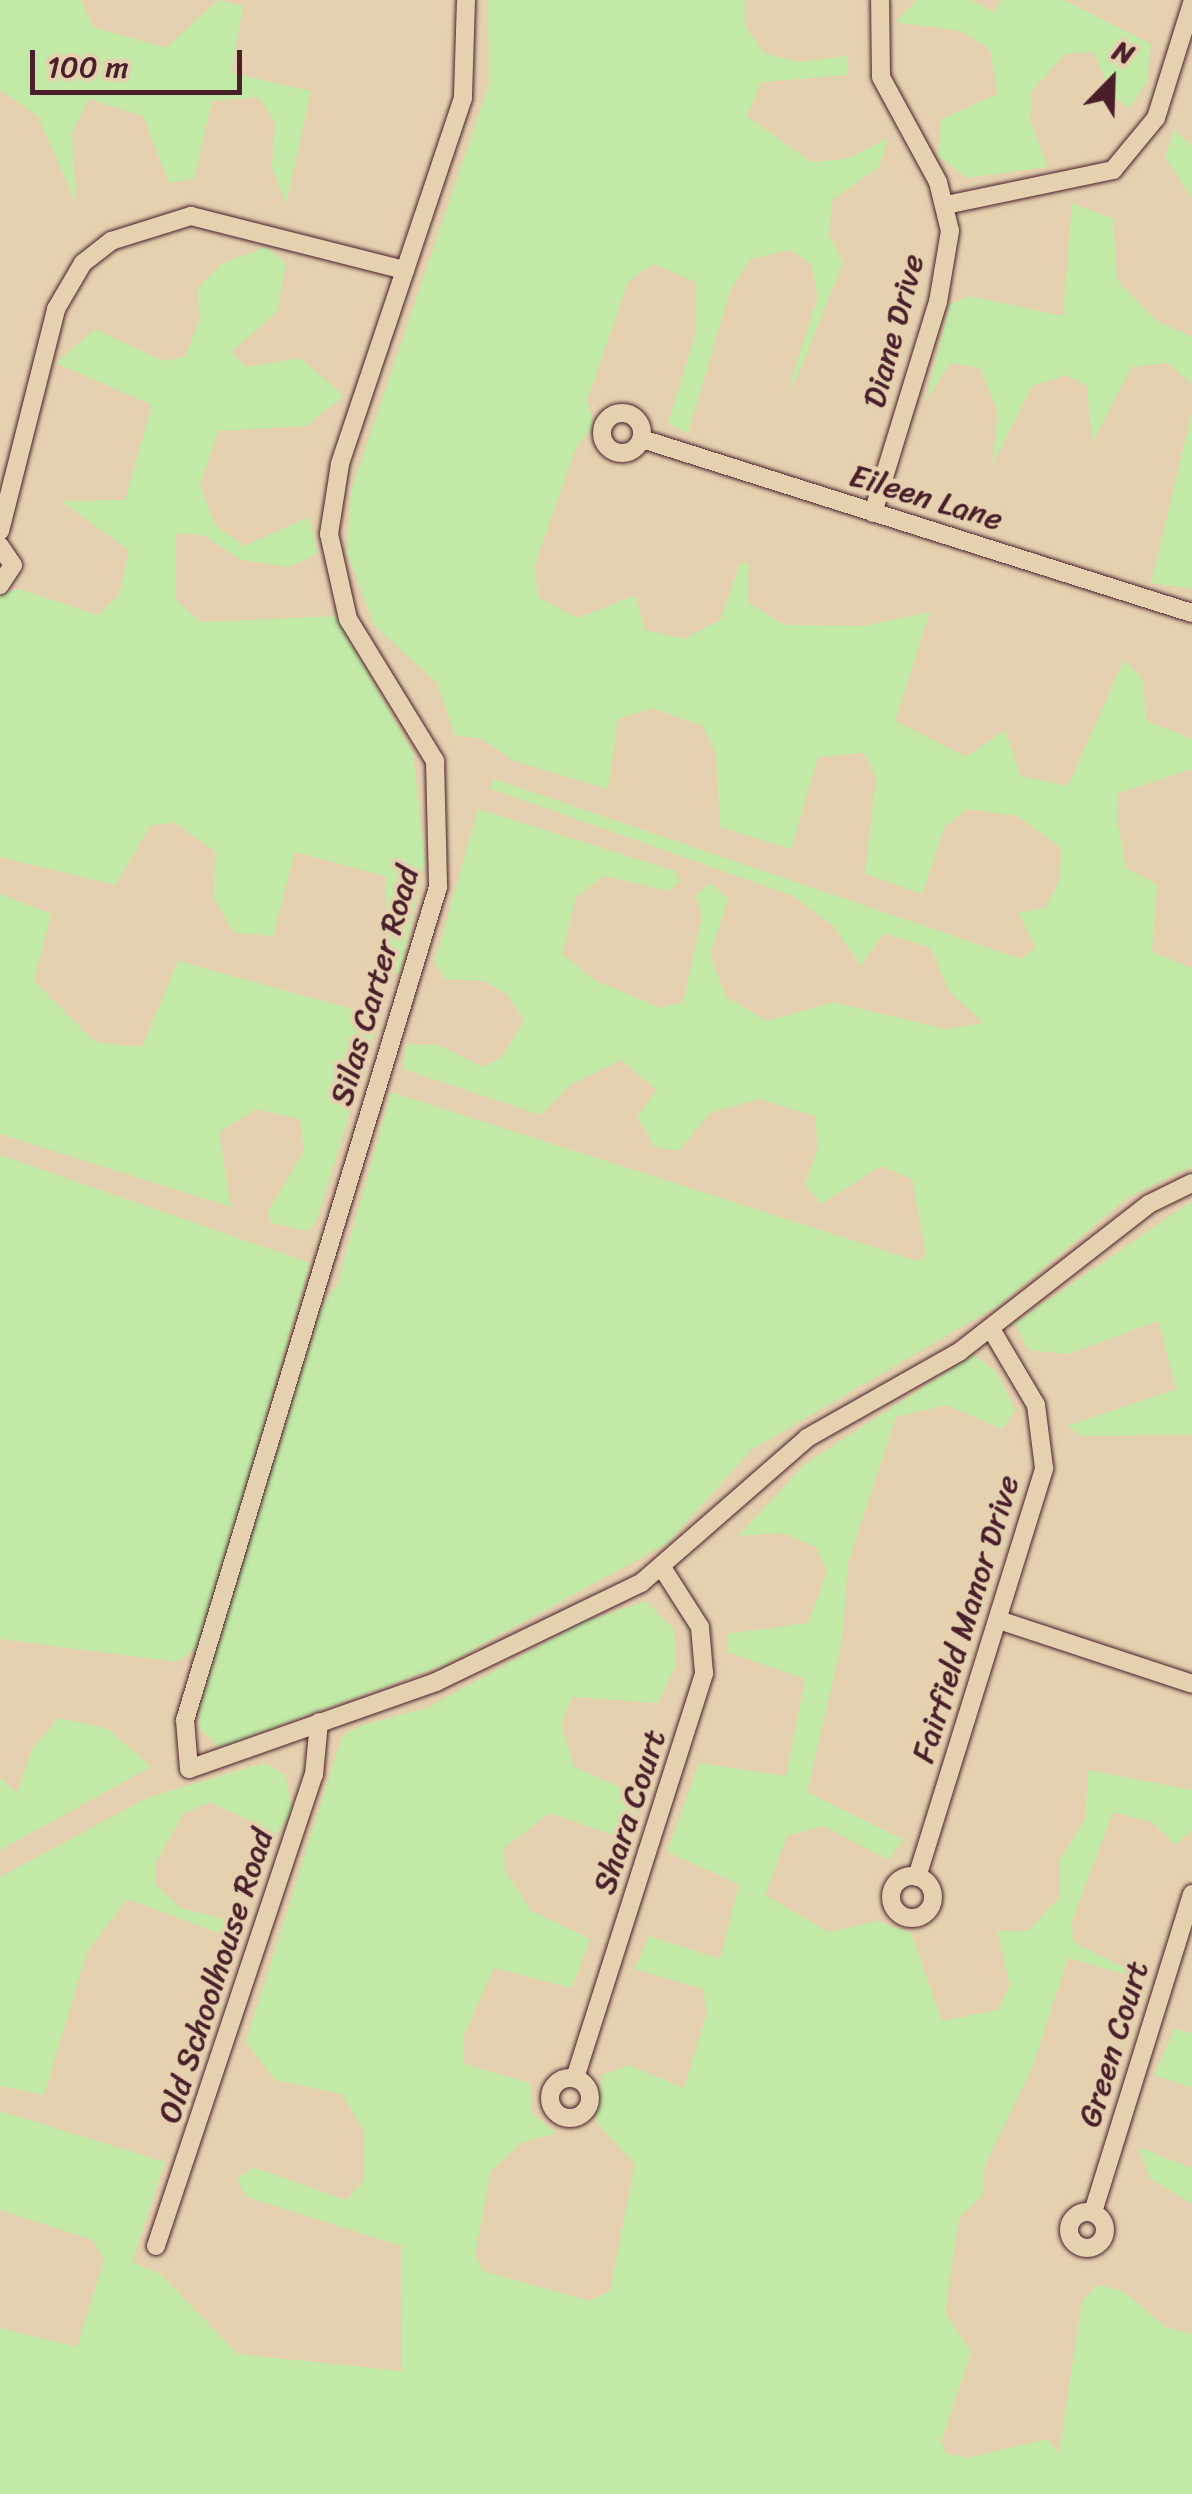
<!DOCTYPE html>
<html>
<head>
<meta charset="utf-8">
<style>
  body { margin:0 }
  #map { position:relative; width:1192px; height:2494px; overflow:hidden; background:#e5d1af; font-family:Sriracha,sans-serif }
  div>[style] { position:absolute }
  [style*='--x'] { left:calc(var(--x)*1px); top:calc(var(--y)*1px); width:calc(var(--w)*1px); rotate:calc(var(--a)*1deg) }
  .green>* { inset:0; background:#c2eaa6 }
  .roads { filter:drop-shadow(0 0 2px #4a1f2b) drop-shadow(0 0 2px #4a1f2b) }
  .street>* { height:18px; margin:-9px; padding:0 9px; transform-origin:9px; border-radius:9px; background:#e5d1af }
  .street>.ring { margin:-9px; padding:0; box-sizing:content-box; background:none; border:18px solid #e5d1af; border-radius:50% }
  span { translate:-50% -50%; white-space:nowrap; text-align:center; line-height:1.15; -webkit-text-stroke:9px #e5d1af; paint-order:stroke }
  .street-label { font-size:32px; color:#4a1f2b }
  .north { position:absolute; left:1062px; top:30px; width:100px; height:100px; -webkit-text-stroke:8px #e5d1af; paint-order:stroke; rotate:23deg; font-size:28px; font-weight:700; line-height:40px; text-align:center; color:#4a1f2b }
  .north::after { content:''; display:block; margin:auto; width:35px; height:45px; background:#4a1f2b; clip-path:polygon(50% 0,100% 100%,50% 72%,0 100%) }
  .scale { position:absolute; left:30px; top:50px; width:212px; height:45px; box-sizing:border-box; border:5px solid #4a1f2b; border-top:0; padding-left:12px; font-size:30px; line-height:35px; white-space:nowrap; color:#4a1f2b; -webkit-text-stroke:8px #e5d1af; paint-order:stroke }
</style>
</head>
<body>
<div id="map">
  <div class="green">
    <div style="clip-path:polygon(0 0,81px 0,93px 27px,166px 48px,218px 0,243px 6px,231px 73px,311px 91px,286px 204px,272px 167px,275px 123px,259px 97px,212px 101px,194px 179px,169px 183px,143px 116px,89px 99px,72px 134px,76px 203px,38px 116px,0 90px)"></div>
    <div style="clip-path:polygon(488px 0,745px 0,745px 27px,766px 54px,799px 62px,847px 56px,847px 75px,761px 82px,747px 116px,811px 162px,846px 159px,888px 138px,879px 167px,832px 200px,829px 235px,843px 262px,798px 375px,787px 394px,818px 296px,811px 264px,791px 250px,750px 259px,730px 291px,688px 433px,668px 424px,695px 335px,695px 282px,654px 264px,628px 282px,587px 400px,594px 426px,576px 448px,534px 567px,539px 598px,578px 618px,636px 595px,644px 630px,684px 639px,720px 620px,740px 564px,749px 563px,748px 603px,785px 625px,864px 626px,930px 612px,895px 721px,966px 757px,1005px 730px,1020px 776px,1068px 786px,1124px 660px,1142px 678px,1147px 721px,1192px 739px,1192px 769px,1118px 793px,1117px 819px,1126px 868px,1157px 885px,1152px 952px,1192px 968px,1192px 1166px,1127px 1198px,999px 1305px,751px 1450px,668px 1543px,446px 1664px,221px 1747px,200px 1730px,197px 1695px,322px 1304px,337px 1285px,391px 1092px,917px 1261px,926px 1255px,912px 1179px,881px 1166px,821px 1204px,805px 1184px,818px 1148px,815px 1116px,759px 1099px,710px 1113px,679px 1151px,655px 1147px,637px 1117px,657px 1090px,621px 1060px,570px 1085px,541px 1115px,403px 1069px,407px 1044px,438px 1045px,482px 1067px,501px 1058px,524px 1021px,508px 995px,484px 981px,444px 979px,435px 961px,478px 809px,675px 871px,680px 882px,669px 891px,604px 876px,576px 897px,562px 954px,596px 981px,661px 1008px,683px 1002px,702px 917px,695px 895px,711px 883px,728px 899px,710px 954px,725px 996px,767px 1021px,833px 1002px,945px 1029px,984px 1023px,949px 991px,931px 948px,884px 933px,861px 966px,833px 926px,793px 896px,489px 788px,494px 779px,1021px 959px,1036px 947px,1018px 913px,1046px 907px,1060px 880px,1061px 848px,1017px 816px,967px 809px,944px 828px,922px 894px,865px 874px,876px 777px,864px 753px,818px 757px,791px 849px,720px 827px,716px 753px,703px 726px,652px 708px,618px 719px,608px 789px,514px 761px,480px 738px,455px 736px,437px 683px,374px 625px,347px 553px,351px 491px,489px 84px)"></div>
    <div style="clip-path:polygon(917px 0,971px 0,994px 12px,1001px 0,1064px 0,1151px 44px,1147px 82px,1130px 108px,1113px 97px,1093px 52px,1065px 54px,1032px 91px,1030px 121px,1048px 167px,967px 178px,938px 156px,941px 119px,998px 94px,990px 49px,961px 31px,895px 22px)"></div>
    <div style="clip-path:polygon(1174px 130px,1192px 145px,1192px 198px,1165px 157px)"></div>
    <div style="clip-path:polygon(1072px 203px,1113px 219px,1117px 280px,1157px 321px,1192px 337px,1192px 384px,1168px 363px,1132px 367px,1092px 443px,1087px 386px,1067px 375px,1032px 386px,992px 465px,998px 413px,980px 368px,950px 363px,925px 402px,950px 304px,969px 296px,1063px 316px)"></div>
    <div style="clip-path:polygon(266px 247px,286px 263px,277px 312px,231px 352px,246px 367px,300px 358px,344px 396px,306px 426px,218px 431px,200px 486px,215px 525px,244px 546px,309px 517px,318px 553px,290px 567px,241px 560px,203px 535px,175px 533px,176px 600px,201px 622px,336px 616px,413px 753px,425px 861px,400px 973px,388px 972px,385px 876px,295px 852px,273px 936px,234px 933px,214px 899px,215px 851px,175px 823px,151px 825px,115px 885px,0 857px,0 594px,19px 589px,98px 615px,119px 595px,129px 550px,61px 501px,125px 500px,152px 405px,56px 363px,95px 329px,163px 361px,185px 357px,199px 321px,198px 288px,223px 263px)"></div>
    <div style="clip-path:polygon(1192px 412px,1192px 589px,1151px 583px)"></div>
    <div style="clip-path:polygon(0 894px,51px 914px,34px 981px,95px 1042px,142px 1047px,178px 961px,363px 1012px,374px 1034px,316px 1223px,307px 1231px,271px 1223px,268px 1211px,304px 1151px,300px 1119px,256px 1109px,219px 1133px,231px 1207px,0 1134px)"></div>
    <div style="clip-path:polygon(0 1155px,310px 1263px,201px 1645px,177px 1662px,0 1639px)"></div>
    <div style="clip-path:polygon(1192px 1201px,1192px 1435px,1081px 1436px,1067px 1426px,1176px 1389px,1158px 1321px,1069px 1354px,1028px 1350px,1015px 1323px)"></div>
    <div style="clip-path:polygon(973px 1355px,995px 1370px,1016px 1411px,1002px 1429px,946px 1405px,896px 1417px,848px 1562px,842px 1641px,807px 1792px,904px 1840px,888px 1860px,824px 1826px,787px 1836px,765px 1895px,829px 1932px,877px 1921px,911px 1933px,942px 2021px,998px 2010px,1010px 1985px,997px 1931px,1028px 1931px,1060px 1897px,1060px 1860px,1085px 1819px,1088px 1770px,1192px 1790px,1192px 1830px,1176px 1845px,1152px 1822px,1113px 1812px,1072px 1921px,1073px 1942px,1153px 1982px,1068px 1958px,1031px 2071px,985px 2165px,982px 2196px,959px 2218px,945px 2313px,971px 2352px,941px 2442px,946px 2453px,967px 2458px,1047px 2439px,1059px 2453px,1082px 2301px,1097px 2285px,1123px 2291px,1166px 2327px,1192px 2334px,1192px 2494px,0 2494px,0 2328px,77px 2347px,104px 2260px,93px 2240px,0 2210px,0 2111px,165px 2162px,132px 2262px,160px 2274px,238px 2354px,402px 2371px,401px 2246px,247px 2197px,237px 2179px,253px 2167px,346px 2200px,364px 2180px,363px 2130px,342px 2094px,275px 2080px,246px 2042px,336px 1755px,342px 1736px,362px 1725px,427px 1708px,583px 1622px,646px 1601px,674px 1629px,676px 1664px,658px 1703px,572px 1697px,561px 1725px,574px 1767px,642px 1797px,626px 1840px,550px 1813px,504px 1848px,505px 1870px,530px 1910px,590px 1939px,572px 1988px,494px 1968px,463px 2037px,464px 2064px,530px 2083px,532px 2113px,556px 2133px,521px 2143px,491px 2171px,475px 2254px,483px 2271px,589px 2301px,610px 2291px,635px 2164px,595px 2121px,602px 2075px,628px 2065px,684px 2088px,707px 2013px,703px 1989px,635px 1969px,649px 1936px,720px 1959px,739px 1884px,667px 1852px,699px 1763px,786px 1776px,805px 1679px,728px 1652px,727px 1634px,808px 1623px,827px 1572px,816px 1547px,782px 1533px,738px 1536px,805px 1464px)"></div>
    <div style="clip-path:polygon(59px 1718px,108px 1729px,151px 1767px,0 1850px,0 1778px,17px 1793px,32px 1749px)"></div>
    <div style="clip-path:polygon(264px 1763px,285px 1774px,292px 1810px,278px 1834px,210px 1802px,184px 1813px,155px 1864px,156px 1885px,181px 1908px,238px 1923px,238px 1940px,127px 1899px,87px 1952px,44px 2095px,0 2086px,0 1877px,149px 1797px)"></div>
    <div style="clip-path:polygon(1175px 2028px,1192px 2034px,1192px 2088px,1154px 2075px)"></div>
    <div style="clip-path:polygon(1138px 2147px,1192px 2168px,1192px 2204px,1150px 2178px)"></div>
  </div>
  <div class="roads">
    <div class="street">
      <div style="--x:466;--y:0;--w:98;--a:91.8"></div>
      <div style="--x:463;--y:98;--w:386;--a:108.6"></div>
      <div style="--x:340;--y:464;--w:71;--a:98.9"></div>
      <div style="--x:329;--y:534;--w:87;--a:77.4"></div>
      <div style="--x:348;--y:619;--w:167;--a:58.5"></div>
      <div style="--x:435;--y:761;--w:126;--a:88.6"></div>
      <div style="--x:438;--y:887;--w:871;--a:106.89"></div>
      <div style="--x:185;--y:1720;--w:49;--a:85.3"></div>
      <div style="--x:189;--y:1769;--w:262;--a:-19.4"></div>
      <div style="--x:436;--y:1682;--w:228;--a:-25.8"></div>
      <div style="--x:641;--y:1583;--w:220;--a:-41.1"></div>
      <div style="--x:807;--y:1438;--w:175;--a:-29.5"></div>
      <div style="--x:959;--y:1352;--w:241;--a:-37.9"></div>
      <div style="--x:1149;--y:1204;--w:48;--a:-26"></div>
      <div style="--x:946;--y:205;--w:171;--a:-11.8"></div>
      <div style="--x:1113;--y:170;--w:67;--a:-50.4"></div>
      <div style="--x:1156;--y:118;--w:121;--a:-72.6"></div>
      <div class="ring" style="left:602px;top:413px;width:22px;height:22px"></div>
      <div style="--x:642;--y:439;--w:577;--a:17.56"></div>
      <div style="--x:873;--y:513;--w:221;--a:-72.9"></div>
      <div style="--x:938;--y:302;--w:72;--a:-80.4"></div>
      <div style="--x:950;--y:231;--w:50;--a:-103.8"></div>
      <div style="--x:938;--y:182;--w:119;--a:-118.5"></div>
      <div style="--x:881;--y:77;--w:77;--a:-90.7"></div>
      <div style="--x:0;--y:531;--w:229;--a:-75.8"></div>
      <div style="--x:56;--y:309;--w:53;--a:-59.6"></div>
      <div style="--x:83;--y:263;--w:36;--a:-38"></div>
      <div style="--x:111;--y:241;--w:84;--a:-17.4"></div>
      <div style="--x:191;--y:216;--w:221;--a:14.2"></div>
      <div style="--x:0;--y:546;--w:23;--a:56"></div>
      <div style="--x:13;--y:565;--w:24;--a:123"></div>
      <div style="--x:999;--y:1620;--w:203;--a:18.3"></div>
      <div class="ring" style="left:891px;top:1876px;width:24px;height:24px"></div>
      <div style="--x:917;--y:1877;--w:428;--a:-72.7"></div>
      <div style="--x:1044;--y:1468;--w:64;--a:-97.2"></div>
      <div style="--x:1036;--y:1405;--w:88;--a:-120.6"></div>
      <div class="ring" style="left:550px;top:2078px;width:22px;height:22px"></div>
      <div style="--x:575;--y:2078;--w:425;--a:-72.3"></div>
      <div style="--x:704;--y:1673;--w:46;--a:-95"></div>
      <div style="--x:700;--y:1627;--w:69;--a:-122.5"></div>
      <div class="ring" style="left:1069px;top:2212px;width:18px;height:18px"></div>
      <div style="--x:1093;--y:2212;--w:333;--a:-72.7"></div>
      <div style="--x:156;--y:2246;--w:497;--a:-71.5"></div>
      <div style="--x:314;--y:1775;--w:53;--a:-84.6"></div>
    </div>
  </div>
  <div class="street-label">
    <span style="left:894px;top:331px;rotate:-75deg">Diane Drive</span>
    <span style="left:926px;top:498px;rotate:17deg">Eileen Lane</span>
    <span style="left:375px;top:986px;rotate:-74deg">Silas Carter Road</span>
    <span style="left:966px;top:1619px;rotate:-73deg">Fairfield Manor Drive</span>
    <span style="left:630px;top:1812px;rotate:-72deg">Shara Court</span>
    <span style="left:216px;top:1976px;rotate:-72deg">Old Schoolhouse Road</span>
    <span style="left:1114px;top:2044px;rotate:-73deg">Green Court</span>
  </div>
  <div class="north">N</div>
  <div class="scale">100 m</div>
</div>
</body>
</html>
